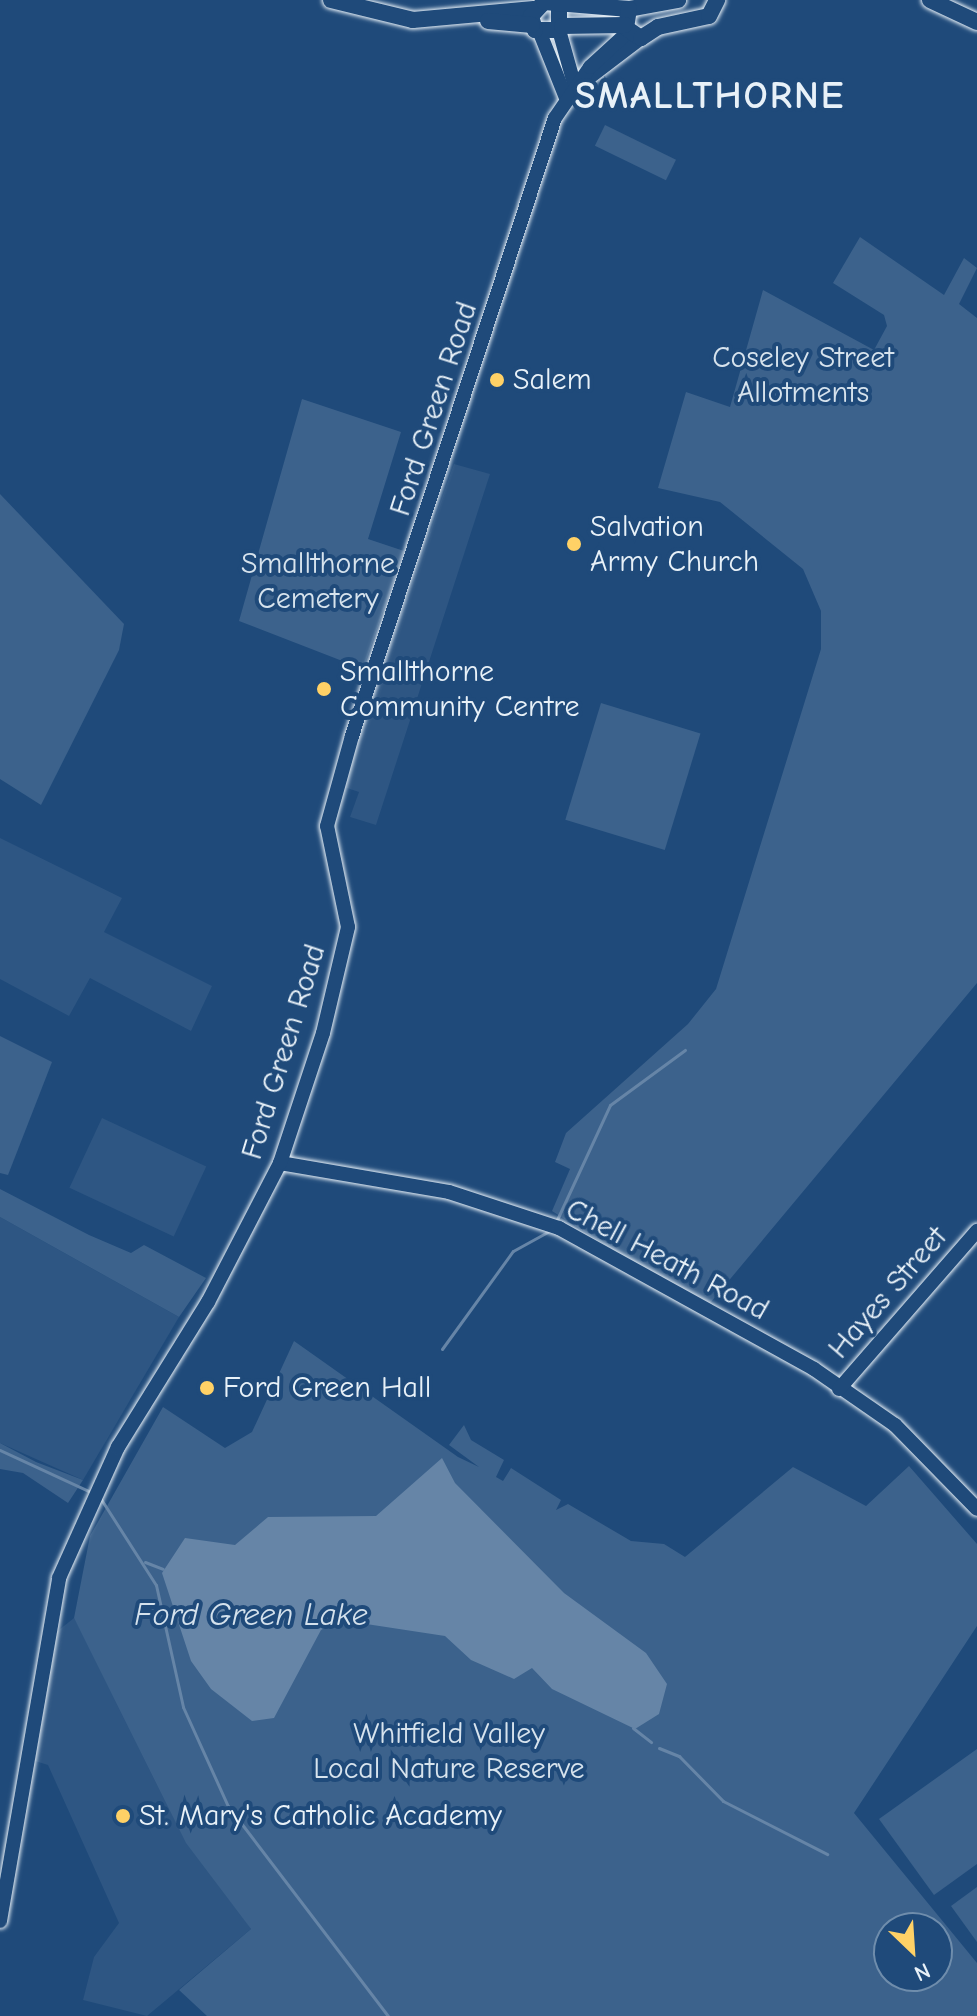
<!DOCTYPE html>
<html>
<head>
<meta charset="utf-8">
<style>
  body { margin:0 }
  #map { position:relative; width:977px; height:2016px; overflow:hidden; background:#1f4a7a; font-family:"Comic Neue",sans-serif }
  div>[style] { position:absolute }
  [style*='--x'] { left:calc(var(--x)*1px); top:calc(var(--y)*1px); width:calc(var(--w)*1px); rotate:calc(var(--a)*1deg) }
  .built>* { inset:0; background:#2e5683; transform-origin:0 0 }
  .green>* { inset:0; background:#3c628c; transform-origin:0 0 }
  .water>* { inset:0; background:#6685a7 }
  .stream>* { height:3px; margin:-1.5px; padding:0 1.5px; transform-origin:1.5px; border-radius:1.5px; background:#6685a7 }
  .roads { filter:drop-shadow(0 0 2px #e8f1f8) drop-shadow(0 0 2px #e8f1f8) }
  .secondary>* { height:14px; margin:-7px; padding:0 7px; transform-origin:7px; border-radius:7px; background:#1f4a7a }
  .primary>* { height:16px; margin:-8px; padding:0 8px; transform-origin:8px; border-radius:8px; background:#1f4a7a }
  .dots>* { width:22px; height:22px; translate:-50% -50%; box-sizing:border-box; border:4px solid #1f4a7a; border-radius:50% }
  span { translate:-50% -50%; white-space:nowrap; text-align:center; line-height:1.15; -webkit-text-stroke:8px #1f4a7a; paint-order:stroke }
  .park-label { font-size:30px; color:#d7e3ed }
  .poi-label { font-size:30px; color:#e8f1f8 }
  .left { translate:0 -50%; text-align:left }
  .street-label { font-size:30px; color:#e8f1f8 }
  .water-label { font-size:32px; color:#d4e1ec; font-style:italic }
  .district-label { font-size:38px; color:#e8f1f8; font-weight:700; letter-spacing:2px }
  .north { position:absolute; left:873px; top:1912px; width:80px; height:80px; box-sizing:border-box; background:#1f4a7a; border:2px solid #6f8dac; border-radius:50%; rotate:155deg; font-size:22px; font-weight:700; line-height:32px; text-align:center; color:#e8f1f8 }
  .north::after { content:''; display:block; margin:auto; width:28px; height:36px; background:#ffd166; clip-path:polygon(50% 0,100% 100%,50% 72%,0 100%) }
</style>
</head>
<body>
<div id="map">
  <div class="built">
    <div style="clip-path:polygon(454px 464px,490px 474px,376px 825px,350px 817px,359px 792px,341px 786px)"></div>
    <div style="clip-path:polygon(0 838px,122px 898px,104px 932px,212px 986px,191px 1031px,90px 978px,69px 1016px,0 979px)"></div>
    <div style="left:102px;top:1118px;width:115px;height:77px;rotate:25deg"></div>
    <div style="clip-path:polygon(0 1217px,179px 1317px,83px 1480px,0 1443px)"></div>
    <div style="clip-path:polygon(74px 1618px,251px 1929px,147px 2016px,83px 2000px,94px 1957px,119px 1923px,48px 1765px,35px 1761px,54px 1634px)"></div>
  </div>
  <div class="green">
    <div style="left:605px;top:125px;width:79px;height:23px;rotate:26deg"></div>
    <div style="clip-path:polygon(860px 237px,944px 295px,964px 258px,977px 268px,959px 304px,977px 318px,977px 983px,706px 1308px,552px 1211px,570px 1169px,555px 1162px,566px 1133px,688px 1024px,716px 989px,821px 649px,821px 611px,803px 569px,720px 502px,658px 488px,686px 392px,730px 407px,763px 290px,874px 350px,887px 326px,884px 315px,833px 283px)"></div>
    <div style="clip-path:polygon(302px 399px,401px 432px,368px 539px,404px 551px,363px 669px,239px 621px)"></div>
    <div style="clip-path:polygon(0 494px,124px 624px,119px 650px,41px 805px,0 779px)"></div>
    <div style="left:601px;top:703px;width:104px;height:122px;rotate:17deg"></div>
    <div style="clip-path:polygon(0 1036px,52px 1062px,8px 1175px,0 1173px)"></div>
    <div style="clip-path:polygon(0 1189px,89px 1235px,131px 1253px,144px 1245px,206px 1278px,179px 1317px,0 1217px)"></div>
    <div style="clip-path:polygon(evenodd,294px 1341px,458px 1457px,479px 1467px,449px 1445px,464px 1425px,471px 1440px,504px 1460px,496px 1477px,503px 1481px,511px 1468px,561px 1500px,556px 1510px,568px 1504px,631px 1541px,664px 1544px,685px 1557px,793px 1467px,866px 1506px,909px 1466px,977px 1544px,977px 1626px,854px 1813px,977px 1963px,977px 2016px,207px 2016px,179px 1990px,251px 1929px,186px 1843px,74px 1618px,90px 1536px,163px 1407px,225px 1448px,252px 1432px,294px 1341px,889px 1928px,937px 1928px,937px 1976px,889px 1976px,889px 1928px)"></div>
    <div style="clip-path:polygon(0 1443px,36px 1462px,83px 1480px,68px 1503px,23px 1473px,0 1469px)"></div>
    <div style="clip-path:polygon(977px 1749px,977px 1864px,934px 1895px,879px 1819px)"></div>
    <div style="clip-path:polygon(977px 1887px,977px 1942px,951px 1906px)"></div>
  </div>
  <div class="water">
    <div style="clip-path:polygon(442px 1458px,455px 1483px,564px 1593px,646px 1653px,667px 1684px,659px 1714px,635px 1729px,552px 1689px,532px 1668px,514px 1679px,471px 1660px,445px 1636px,340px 1620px,321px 1630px,274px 1718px,252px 1721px,211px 1689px,191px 1661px,162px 1573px,185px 1538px,235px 1545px,268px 1517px,376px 1516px)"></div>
  </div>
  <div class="stream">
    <div style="--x:555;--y:1224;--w:131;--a:-65.2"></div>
    <div style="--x:610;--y:1105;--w:93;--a:-36.3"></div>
    <div style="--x:442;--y:1349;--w:121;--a:-54.1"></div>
    <div style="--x:513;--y:1251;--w:43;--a:-28.9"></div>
    <div style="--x:0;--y:1450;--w:102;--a:24.8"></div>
    <div style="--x:99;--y:1496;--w:106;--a:57.4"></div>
    <div style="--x:156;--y:1585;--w:125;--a:77.5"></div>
    <div style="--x:183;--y:1707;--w:109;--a:65.6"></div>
    <div style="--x:228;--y:1806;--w:264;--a:52.7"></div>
    <div style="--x:145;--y:1562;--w:19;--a:21"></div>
    <div style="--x:633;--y:1728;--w:23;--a:38"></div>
    <div style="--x:659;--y:1748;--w:22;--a:22"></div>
    <div style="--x:679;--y:1756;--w:63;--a:45.6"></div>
    <div style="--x:723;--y:1801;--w:117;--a:27"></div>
  </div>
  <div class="roads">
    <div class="secondary">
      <div style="--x:559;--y:30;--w:59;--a:74.3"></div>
      <div style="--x:540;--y:33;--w:70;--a:68.2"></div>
      <div style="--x:582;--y:83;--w:74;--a:-37.3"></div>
      <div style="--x:280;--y:1163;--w:171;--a:9.7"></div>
      <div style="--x:449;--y:1192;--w:116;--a:18.1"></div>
      <div style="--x:559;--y:1228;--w:291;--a:28.9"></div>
      <div style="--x:814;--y:1369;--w:98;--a:34.7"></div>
      <div style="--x:895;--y:1425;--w:117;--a:45.7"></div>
      <div style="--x:839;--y:1389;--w:210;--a:-48.9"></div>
      <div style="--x:0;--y:1921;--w:348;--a:-80.2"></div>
      <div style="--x:59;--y:1578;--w:144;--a:-65.8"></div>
      <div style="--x:118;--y:1447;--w:171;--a:-58.2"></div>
      <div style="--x:208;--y:1302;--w:157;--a:-62.6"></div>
      <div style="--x:280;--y:1163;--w:137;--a:-71.7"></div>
      <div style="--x:323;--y:1033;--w:109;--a:-76.7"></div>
      <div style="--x:348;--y:927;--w:103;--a:-101.7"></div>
      <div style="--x:327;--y:826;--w:93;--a:-74.5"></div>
      <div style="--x:352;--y:736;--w:650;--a:-71.82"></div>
      <div style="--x:555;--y:118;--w:62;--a:-55.5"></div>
      <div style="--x:590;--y:67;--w:52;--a:-42.6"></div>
    </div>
    <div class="primary">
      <div style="--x:331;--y:0;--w:84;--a:13.7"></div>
      <div style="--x:413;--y:20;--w:121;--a:-5.2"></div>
      <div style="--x:930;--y:0;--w:52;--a:25.1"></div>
      <div style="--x:559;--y:7;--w:23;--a:90"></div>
      <div style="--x:559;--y:30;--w:24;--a:180"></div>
      <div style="--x:535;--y:30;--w:15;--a:-106"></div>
      <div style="--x:531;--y:16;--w:19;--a:-47"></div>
      <div style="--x:544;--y:2;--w:85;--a:4.7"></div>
      <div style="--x:629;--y:9;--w:50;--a:-10.4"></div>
      <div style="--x:629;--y:9;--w:19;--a:99"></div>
      <div style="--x:626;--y:28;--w:18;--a:34"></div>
      <div style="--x:641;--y:38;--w:20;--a:-33"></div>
      <div style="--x:658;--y:27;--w:52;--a:-12.2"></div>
      <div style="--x:709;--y:16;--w:18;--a:-63"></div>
      <div style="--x:488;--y:21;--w:44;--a:5.2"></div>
      <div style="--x:562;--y:26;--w:63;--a:-0.9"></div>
    </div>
  </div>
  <div class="dots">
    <div style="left:497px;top:380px;background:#ffd166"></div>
    <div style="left:574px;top:544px;background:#ffd166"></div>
    <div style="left:324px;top:689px;background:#ffd166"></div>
    <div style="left:207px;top:1388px;background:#ffd166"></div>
    <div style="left:123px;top:1816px;background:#ffd166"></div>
  </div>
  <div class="park-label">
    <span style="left:803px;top:375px">Coseley Street<br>Allotments</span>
    <span style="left:318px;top:581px">Smallthorne<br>Cemetery</span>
    <span style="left:449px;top:1751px">Whitfield Valley<br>Local Nature Reserve</span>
  </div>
  <div class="poi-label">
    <span class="left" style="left:513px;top:380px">Salem</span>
    <span class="left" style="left:590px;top:544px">Salvation<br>Army Church</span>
    <span class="left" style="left:340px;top:689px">Smallthorne<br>Community Centre</span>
    <span class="left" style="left:223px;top:1388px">Ford Green Hall</span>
    <span class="left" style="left:139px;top:1816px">St. Mary's Catholic Academy</span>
  </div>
  <div class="street-label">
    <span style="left:434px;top:409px;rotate:-72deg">Ford Green Road</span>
    <span style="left:284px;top:1052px;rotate:-73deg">Ford Green Road</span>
    <span style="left:667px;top:1260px;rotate:28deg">Chell Heath Road</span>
    <span style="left:888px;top:1293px;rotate:-49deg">Hayes Street</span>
  </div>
  <div class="water-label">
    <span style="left:251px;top:1615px">Ford Green Lake</span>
  </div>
  <div class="district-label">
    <span style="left:710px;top:97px">SMALLTHORNE</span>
  </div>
  <div class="north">N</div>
</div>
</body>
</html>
